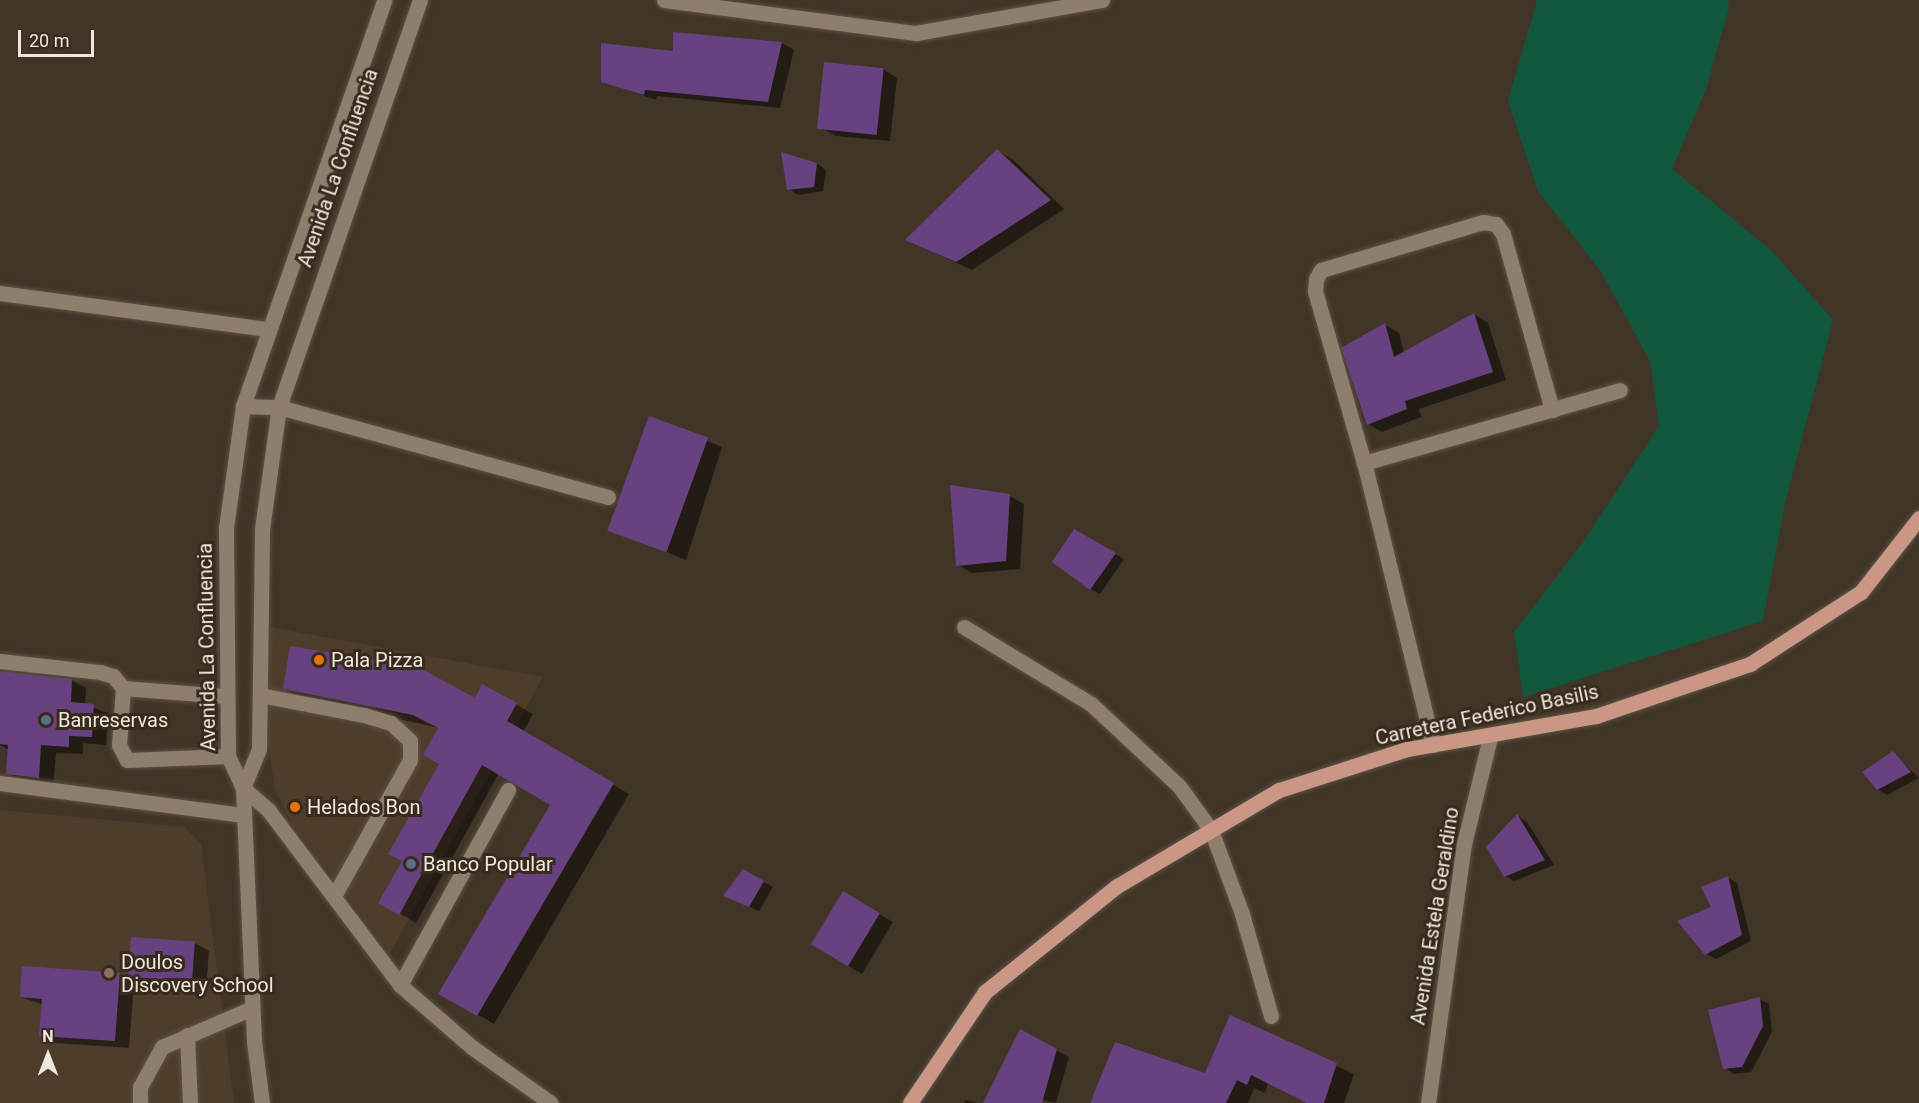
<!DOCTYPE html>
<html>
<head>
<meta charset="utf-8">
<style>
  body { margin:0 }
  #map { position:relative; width:1919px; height:1103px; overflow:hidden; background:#413527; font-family:Roboto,sans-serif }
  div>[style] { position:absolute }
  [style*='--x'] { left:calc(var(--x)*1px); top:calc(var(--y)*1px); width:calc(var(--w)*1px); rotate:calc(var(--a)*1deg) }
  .built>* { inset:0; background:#4e3d2b }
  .green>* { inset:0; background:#11573e }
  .shadow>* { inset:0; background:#0007 }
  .building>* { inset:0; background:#684280; transform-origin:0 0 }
  .roads { filter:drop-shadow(0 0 2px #5c5145) drop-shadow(0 0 2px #5c5145) }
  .minor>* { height:15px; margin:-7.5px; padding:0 7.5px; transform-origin:7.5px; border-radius:7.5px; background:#8d7e6e }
  .major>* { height:15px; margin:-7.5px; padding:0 7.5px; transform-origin:7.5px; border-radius:7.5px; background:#ca9785 }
  .dots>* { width:16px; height:16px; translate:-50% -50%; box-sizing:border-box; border:3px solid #372b1d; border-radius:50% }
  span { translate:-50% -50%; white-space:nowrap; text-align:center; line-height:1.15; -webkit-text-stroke:6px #372b1d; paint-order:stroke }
  .street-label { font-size:20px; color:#f0e8df }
  .poi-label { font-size:20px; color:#f0e8df }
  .left { translate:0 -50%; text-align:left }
  .north { position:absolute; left:18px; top:1025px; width:60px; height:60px; -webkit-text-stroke:4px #372b1d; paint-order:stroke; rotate:0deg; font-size:16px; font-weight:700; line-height:24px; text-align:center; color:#f0e8df }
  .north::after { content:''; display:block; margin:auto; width:21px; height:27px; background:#f0e8df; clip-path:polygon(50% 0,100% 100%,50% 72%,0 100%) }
  .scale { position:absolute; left:18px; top:30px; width:76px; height:27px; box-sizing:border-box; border:3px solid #f0e8df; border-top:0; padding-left:8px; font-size:18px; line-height:21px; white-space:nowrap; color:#f0e8df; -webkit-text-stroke:4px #372b1d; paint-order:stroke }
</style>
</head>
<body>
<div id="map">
  <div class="built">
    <div style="clip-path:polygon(270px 627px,543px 677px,390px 953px,291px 822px,275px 789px,269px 751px)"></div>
    <div style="clip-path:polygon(0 810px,185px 827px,201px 844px,234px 1103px,0 1103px)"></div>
  </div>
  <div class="green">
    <div style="clip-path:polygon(1537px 0,1728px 0,1729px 8px,1706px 89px,1672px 169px,1772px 251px,1833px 320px,1785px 503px,1763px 621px,1523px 697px,1514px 632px,1584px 541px,1659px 426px,1650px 361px,1600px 270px,1538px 191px,1508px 101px)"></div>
  </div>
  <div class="shadow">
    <div style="clip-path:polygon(674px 34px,782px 43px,794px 50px,780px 108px,657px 96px,656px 100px,602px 81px,675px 53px)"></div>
    <div style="clip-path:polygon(883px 69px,897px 78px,890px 141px,836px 136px,822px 128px)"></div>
    <div style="clip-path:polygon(997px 151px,1012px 159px,1064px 209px,972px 270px,907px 240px)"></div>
    <div style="clip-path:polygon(817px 164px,826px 170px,823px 191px,798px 195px,789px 189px)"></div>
    <div style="clip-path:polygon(1474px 314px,1488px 323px,1506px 380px,1419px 409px,1421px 417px,1382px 432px,1368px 424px,1385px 325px,1399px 333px,1404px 353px)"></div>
    <div style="clip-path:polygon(650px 418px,722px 447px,686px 560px,618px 532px)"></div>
    <div style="clip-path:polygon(1010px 496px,1024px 504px,1020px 569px,972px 573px,958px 565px)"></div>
    <div style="clip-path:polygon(1075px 531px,1124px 559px,1100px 594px,1091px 589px)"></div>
    <div style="clip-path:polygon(0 673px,71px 680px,86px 688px,85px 705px,108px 713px,106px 745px,83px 743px,83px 754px,56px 753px,53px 786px,22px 781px,8px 773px,9px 750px,0 745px)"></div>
    <div style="clip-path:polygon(483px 686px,533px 714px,523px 732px,629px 794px,494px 1024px,440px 993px,552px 804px,499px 773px,416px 923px,380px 902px,403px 861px,441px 763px,440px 728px,301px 698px,284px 689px,475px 700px)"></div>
    <div style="clip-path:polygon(1893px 753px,1919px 778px,1887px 795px,1878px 789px)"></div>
    <div style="clip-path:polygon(1518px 816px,1527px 822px,1554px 865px,1514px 881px,1505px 876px)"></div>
    <div style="clip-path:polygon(744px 871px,773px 887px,759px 911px,725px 896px)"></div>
    <div style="clip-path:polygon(1728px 878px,1737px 883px,1751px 941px,1716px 959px,1706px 954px,1713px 907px)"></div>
    <div style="clip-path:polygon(844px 893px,893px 922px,862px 974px,847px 965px)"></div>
    <div style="clip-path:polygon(195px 943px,209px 951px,206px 989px,145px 985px,131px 976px)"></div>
    <div style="clip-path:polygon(120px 974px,134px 983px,129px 1048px,55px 1043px,41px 1035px,43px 1005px,21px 997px)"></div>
    <div style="clip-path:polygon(1760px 999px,1769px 1004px,1772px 1032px,1751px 1072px,1734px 1074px,1725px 1068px)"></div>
    <div style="clip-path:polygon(1231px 1017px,1354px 1074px,1344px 1103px,1308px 1103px,1268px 1083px,1265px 1093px,1254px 1088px,1248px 1103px,1092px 1103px,1206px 1075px)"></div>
    <div style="clip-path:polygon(1056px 1050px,1069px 1057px,1056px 1103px,1038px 1099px,1037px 1103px,984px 1103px)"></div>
    <div style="clip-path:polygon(966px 1100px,977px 1103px,964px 1103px)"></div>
  </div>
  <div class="building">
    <div style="clip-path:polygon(673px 32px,782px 42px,768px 102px,645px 90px,644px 95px,601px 82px,601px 43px,673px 51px)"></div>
    <div style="left:824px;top:62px;width:60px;height:67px;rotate:6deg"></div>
    <div style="clip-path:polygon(997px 149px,1051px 200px,956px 262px,905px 240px)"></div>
    <div style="clip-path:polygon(781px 152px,817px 163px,814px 187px,787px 190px)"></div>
    <div style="clip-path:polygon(1474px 313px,1493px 372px,1405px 401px,1407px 409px,1367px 425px,1341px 348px,1385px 323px,1394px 357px)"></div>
    <div style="left:649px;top:416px;width:63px;height:122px;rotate:20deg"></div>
    <div style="clip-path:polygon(950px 485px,1010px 494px,1006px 561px,956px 566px)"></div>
    <div style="clip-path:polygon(1074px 529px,1116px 553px,1090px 590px,1052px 562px)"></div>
    <div style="clip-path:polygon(290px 646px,420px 668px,475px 698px,482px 684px,517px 703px,507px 721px,614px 783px,477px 1016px,438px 994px,550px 805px,482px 765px,399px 915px,378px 903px,402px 861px,388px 854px,439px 764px,423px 755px,438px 728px,413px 715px,283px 689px)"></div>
    <div style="clip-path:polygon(0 671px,72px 679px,71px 702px,94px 704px,92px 737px,69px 736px,69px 747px,41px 745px,39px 778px,6px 774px,8px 745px,0 744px)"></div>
    <div style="clip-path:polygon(1893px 751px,1911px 772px,1877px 790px,1862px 772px)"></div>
    <div style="clip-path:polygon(1517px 814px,1545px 860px,1504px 877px,1486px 847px)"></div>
    <div style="clip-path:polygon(743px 869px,764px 881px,749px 907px,723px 896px)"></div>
    <div style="clip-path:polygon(1728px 876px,1742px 935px,1705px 955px,1677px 921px,1711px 907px,1701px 887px)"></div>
    <div style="left:843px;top:891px;width:43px;height:62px;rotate:31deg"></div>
    <div style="left:131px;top:937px;width:64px;height:40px;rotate:4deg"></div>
    <div style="clip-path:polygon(22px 966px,120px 973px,115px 1041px,39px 1036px,42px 999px,20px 997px)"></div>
    <div style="clip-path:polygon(1760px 997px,1763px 1026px,1742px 1067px,1723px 1069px,1708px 1010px)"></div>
    <div style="clip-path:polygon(1230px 1015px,1337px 1063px,1324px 1103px,1307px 1103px,1251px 1075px,1247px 1085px,1237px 1080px,1226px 1103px,1090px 1103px,1115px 1042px,1205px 1073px)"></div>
    <div style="clip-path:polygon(1020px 1029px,1057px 1049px,1042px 1103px,983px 1103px)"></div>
  </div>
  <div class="roads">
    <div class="minor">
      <div style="--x:664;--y:0;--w:254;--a:7.5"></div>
      <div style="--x:916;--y:33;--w:189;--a:-10.1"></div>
      <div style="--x:0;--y:293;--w:270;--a:7.7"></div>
      <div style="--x:243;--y:406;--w:36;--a:2"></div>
      <div style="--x:279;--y:407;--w:341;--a:15.3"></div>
      <div style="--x:1364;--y:463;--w:266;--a:-15.9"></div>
      <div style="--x:964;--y:627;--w:149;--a:31.2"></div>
      <div style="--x:1091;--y:704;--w:120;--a:43"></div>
      <div style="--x:1179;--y:786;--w:54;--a:54"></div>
      <div style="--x:1211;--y:830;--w:90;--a:69.7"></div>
      <div style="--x:1242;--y:914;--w:106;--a:74.1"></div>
      <div style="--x:0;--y:661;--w:101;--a:6.3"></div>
      <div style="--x:100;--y:672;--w:14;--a:17"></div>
      <div style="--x:113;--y:676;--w:16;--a:50"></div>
      <div style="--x:260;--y:695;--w:106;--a:10.9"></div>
      <div style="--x:364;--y:715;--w:28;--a:17"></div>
      <div style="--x:391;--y:723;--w:26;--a:43"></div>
      <div style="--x:410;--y:741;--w:19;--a:90"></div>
      <div style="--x:410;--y:760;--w:154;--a:119.2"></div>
      <div style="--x:225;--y:696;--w:102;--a:-175.5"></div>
      <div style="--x:123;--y:688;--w:57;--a:94"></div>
      <div style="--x:119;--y:745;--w:17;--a:62"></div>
      <div style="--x:127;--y:760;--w:101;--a:-2.3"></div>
      <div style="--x:1433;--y:745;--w:290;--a:-103.7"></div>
      <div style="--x:1364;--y:463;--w:179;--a:-105.9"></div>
      <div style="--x:1315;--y:291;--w:12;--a:-85"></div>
      <div style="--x:1316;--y:279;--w:10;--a:-61"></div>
      <div style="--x:1321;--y:270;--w:169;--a:-16.5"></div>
      <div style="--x:1483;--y:222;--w:13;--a:9"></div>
      <div style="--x:1496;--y:224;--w:12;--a:55"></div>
      <div style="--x:1503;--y:234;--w:183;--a:74.4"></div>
      <div style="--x:0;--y:783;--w:246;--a:7.5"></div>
      <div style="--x:243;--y:788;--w:42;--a:-67.7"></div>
      <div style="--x:259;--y:749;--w:220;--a:-89.2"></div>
      <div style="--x:262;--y:529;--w:123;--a:-82.1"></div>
      <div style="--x:279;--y:407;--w:431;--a:-70.9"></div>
      <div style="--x:243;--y:788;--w:35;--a:41"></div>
      <div style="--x:269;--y:811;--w:218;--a:53"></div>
      <div style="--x:400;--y:985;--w:96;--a:40.8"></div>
      <div style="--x:473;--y:1048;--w:95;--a:35.2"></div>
      <div style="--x:400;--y:985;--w:223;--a:-61"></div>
      <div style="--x:187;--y:1035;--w:68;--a:87.5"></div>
      <div style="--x:140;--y:1103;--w:16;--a:-90"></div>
      <div style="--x:140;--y:1087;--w:46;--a:-61.2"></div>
      <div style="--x:162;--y:1047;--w:98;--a:-23.4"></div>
      <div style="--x:262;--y:1103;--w:63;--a:-97.4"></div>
      <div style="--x:254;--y:1041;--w:253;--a:-92.5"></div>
      <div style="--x:243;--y:788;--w:35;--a:-115"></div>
      <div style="--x:228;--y:756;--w:228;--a:-90.5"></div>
      <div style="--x:226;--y:528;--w:123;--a:-82.1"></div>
      <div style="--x:243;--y:406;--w:430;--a:-70.8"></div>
      <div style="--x:1428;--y:1103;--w:261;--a:-82.1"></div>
      <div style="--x:1464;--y:844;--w:110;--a:-76.3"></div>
    </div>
    <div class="major">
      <div style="--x:910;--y:1103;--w:134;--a:-56"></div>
      <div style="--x:985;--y:992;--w:169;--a:-38.8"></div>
      <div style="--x:1117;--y:886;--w:188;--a:-30.7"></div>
      <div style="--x:1279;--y:790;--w:134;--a:-17.8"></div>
      <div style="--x:1407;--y:749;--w:192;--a:-9.9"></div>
      <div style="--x:1596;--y:716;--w:163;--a:-18.7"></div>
      <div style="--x:1750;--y:664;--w:132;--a:-33"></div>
      <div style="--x:1861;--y:592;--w:94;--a:-51.9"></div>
    </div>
  </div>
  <div class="dots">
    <div style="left:319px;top:660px;background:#e8710a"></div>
    <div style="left:46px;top:720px;background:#5c6f8a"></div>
    <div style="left:295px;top:807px;background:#e8710a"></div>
    <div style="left:411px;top:864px;background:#5c6f8a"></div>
    <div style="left:109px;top:973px;background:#8d6e63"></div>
  </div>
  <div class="street-label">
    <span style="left:338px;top:168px;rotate:-71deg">Avenida La Confluencia</span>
    <span style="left:207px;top:647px;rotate:-91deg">Avenida La Confluencia</span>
    <span style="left:1487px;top:715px;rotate:-12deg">Carretera Federico Basilis</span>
    <span style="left:1435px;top:916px;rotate:-81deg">Avenida Estela Geraldino</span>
  </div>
  <div class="poi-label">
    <span class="left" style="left:331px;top:660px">Pala Pizza</span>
    <span class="left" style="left:58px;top:720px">Banreservas</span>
    <span class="left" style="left:307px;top:807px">Helados Bon</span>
    <span class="left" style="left:423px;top:864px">Banco Popular</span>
    <span class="left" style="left:121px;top:974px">Doulos<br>Discovery School</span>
  </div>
  <div class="north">N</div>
  <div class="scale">20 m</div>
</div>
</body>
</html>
